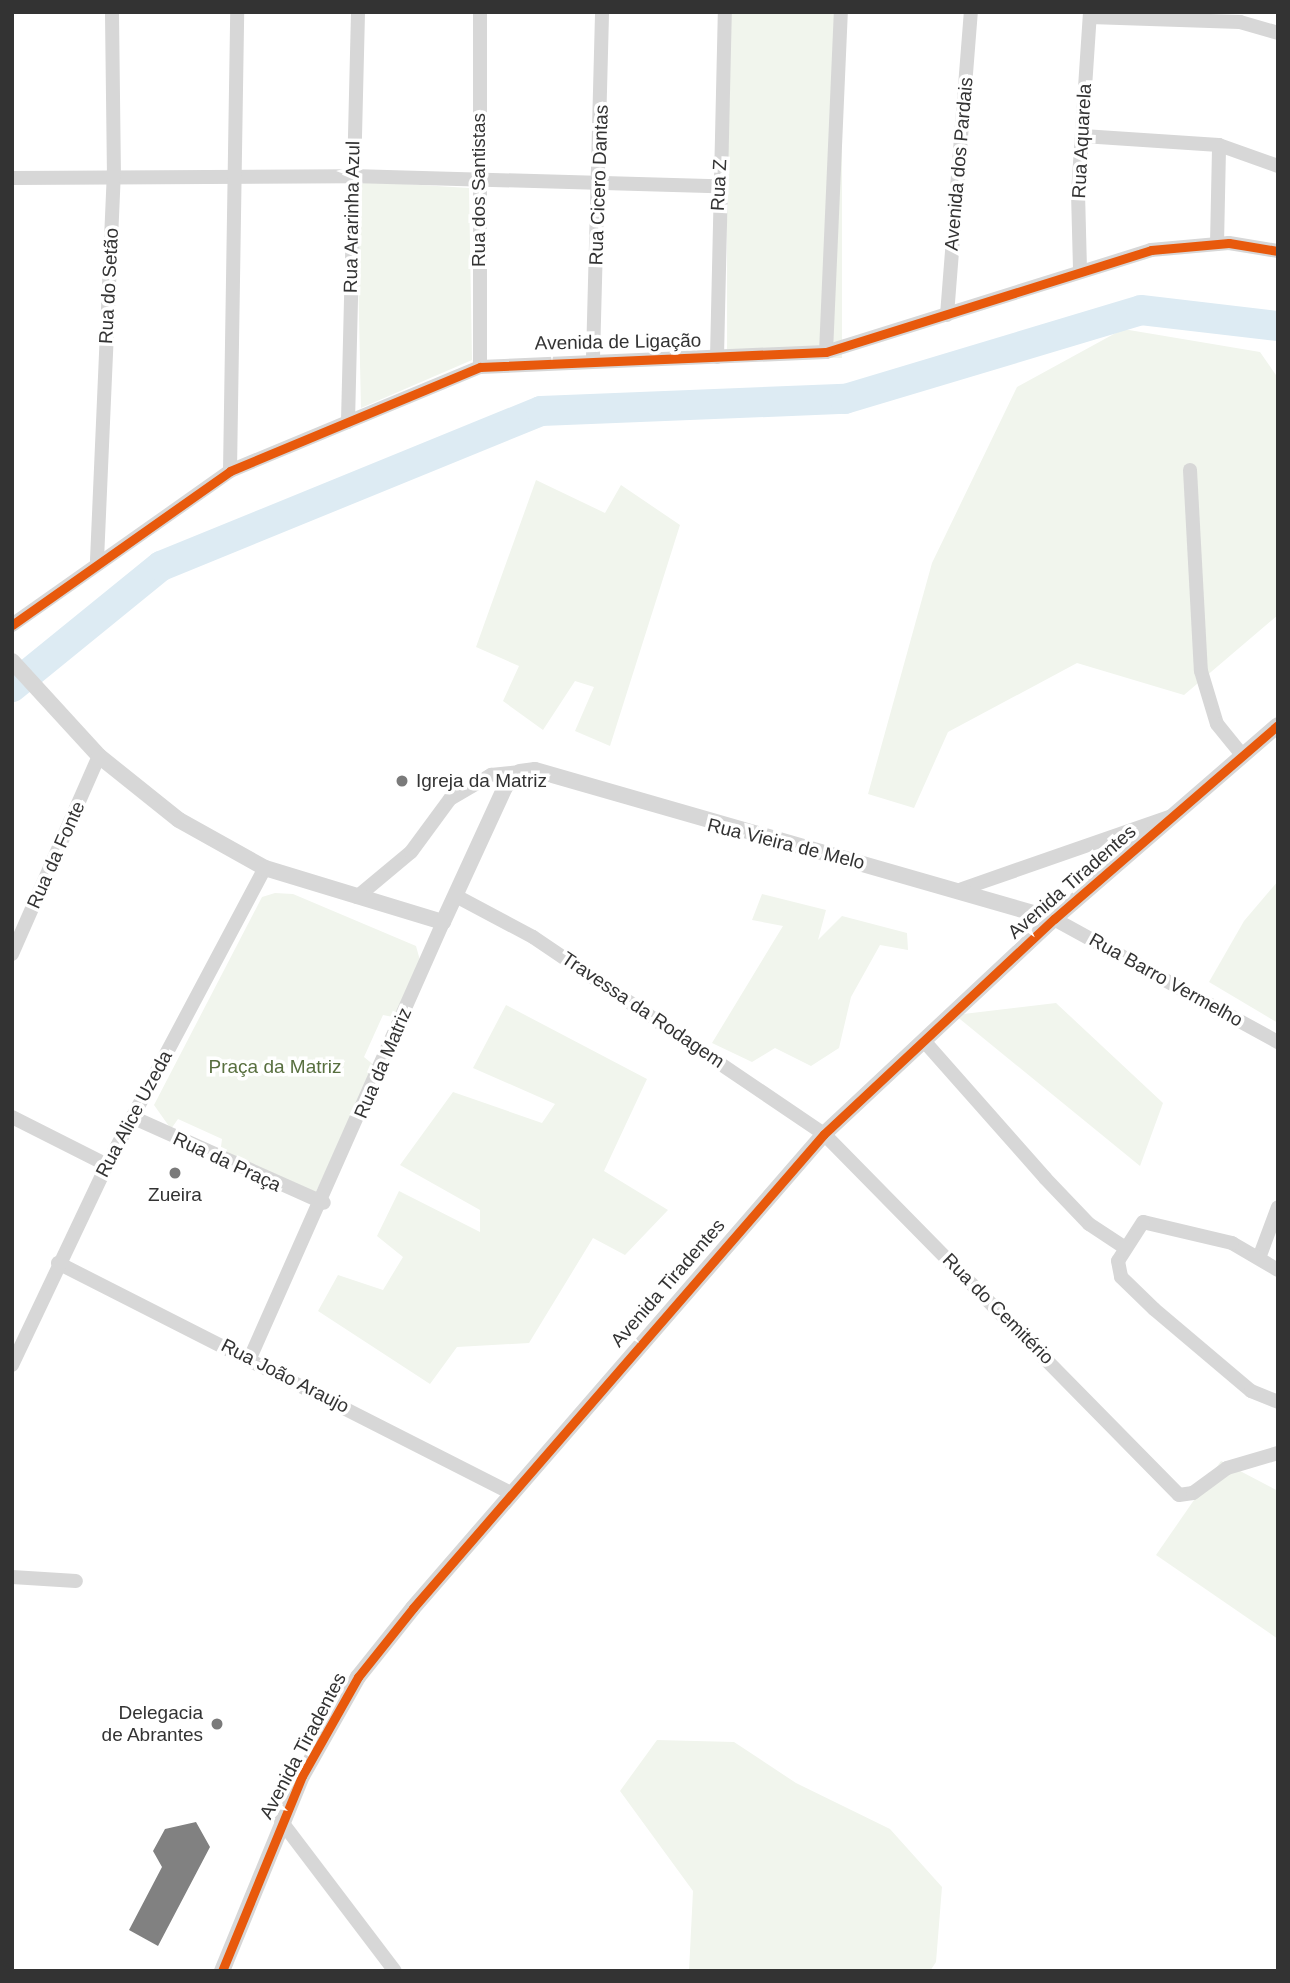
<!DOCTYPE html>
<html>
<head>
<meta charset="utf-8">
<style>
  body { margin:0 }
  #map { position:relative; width:1290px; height:1983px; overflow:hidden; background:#fff; font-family:Arial,sans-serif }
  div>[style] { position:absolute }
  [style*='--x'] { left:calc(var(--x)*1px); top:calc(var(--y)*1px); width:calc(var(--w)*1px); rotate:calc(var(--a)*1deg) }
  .green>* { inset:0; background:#f1f5ed; transform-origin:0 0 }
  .river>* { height:30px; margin:-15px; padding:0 15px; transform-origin:15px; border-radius:15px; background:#ddebf3 }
  .building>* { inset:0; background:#818181 }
  .minor>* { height:14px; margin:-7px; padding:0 7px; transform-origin:7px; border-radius:7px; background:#d7d7d7 }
  .tertiary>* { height:16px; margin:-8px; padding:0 8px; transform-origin:8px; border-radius:8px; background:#d7d7d7 }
  .cycleway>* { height:9px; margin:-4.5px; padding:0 4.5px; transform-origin:4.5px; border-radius:4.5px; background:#e8590c }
  .dots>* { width:19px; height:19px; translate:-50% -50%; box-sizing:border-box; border:4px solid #fff; border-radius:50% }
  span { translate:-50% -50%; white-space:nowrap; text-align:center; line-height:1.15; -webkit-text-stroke:7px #fff; paint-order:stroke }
  .street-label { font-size:19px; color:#333 }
  .poi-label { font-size:19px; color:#333 }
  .left { translate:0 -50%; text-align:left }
  .right { translate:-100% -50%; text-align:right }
  .park-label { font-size:19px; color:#586f3f }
  .frame { position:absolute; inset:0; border:14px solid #333; pointer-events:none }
</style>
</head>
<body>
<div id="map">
  <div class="green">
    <div style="left:727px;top:12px;width:115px;height:346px"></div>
    <div style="clip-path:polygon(356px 181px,469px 188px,472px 360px,361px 408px)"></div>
    <div style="clip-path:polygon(1123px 329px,1260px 352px,1278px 378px,1278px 615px,1184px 695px,1077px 663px,948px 732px,914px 808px,868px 794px,932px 563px,1017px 387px)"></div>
    <div style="clip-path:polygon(536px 480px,605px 513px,621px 485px,680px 525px,610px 746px,575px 731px,594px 687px,575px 681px,543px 730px,503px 701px,519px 666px,476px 647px)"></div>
    <div style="clip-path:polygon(1278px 881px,1278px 1023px,1209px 982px,1244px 921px)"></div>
    <div style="clip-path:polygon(275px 893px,293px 894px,416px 946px,421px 964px,398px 1018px,383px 1015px,364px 1057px,375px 1066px,314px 1196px,220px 1154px,222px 1139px,178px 1119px,171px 1129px,154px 1105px,262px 897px)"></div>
    <div style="clip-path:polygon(762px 894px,826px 910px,818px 940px,842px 916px,907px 933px,908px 950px,880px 945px,851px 997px,839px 1048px,811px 1066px,775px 1048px,752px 1062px,712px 1043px,783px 926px,752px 920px)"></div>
    <div style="clip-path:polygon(1056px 1003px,1163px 1103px,1140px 1166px,955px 1015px)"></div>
    <div style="clip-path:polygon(506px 1005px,647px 1079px,604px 1171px,668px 1210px,625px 1255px,593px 1238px,529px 1343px,457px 1347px,430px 1384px,318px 1311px,338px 1275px,383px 1290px,403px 1257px,377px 1236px,399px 1191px,480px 1232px,480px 1210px,400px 1165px,453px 1092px,542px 1123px,555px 1104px,473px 1068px)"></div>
    <div style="clip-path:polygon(1221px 1461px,1278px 1491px,1278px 1639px,1156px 1555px)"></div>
    <div style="clip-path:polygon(657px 1740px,734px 1742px,796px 1783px,890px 1829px,942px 1887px,936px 1962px,930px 1971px,689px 1971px,693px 1891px,620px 1791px)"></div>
  </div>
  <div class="river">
    <div style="--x:12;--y:687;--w:192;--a:-39.1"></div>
    <div style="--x:161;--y:566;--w:410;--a:-22.2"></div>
    <div style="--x:541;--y:411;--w:304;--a:-2.3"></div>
    <div style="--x:845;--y:399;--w:309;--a:-16.7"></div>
    <div style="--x:1141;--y:310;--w:138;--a:6.7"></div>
  </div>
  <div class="building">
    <div style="clip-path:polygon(196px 1822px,210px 1847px,158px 1946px,129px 1930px,162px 1867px,153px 1851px,165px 1829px)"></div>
  </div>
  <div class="minor">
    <div style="--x:480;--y:12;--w:355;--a:90"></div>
    <div style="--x:1090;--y:17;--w:150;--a:1.9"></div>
    <div style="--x:1240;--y:22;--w:40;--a:16"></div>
    <div style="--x:1083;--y:136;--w:136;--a:3.8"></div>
    <div style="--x:1219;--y:145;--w:63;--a:19.6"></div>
    <div style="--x:12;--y:178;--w:340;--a:-0.3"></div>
    <div style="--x:352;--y:176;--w:365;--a:1.6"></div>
    <div style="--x:1217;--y:244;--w:99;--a:-88.8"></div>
    <div style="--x:1080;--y:269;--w:76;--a:-91.5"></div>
    <div style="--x:1078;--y:193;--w:181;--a:-86.2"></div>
    <div style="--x:947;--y:315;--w:304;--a:-85.5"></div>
    <div style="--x:826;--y:352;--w:340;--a:-87.5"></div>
    <div style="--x:717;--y:357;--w:345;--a:-88.7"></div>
    <div style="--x:593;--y:358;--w:346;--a:-88.5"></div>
    <div style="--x:348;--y:422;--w:410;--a:-88.6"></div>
    <div style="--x:1190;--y:470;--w:201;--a:86.9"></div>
    <div style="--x:1201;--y:671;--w:55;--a:73.2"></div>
    <div style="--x:1217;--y:724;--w:41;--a:50.9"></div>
    <div style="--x:230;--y:471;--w:459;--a:-89.1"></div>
    <div style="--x:97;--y:560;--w:382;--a:-87.5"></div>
    <div style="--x:114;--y:178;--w:166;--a:-90.7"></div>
    <div style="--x:12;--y:625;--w:267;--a:-35.2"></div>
    <div style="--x:230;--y:471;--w:271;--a:-22.6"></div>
    <div style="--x:480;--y:367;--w:346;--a:-2.5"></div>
    <div style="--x:826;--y:352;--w:341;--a:-17.4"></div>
    <div style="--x:1151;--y:250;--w:78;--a:-5.1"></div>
    <div style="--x:1229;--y:243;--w:50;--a:9.3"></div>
    <div style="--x:962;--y:889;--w:222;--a:-19.2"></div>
    <div style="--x:456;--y:896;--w:87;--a:28"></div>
    <div style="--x:533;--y:937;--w:351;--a:34.1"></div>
    <div style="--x:824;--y:1134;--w:506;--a:45.48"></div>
    <div style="--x:1179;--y:1495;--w:14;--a:-8"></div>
    <div style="--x:1193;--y:1493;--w:42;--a:-36.3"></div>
    <div style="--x:1227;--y:1468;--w:53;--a:-16.4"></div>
    <div style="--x:357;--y:897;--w:70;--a:-39.8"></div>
    <div style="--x:411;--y:852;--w:66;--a:-53.7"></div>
    <div style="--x:450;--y:799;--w:48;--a:-30.3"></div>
    <div style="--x:491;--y:775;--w:29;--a:-6"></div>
    <div style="--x:1054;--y:919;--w:256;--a:28.8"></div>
    <div style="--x:12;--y:954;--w:216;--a:-66.3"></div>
    <div style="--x:924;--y:1041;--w:183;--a:48.5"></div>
    <div style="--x:1045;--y:1178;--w:64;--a:46.3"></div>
    <div style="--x:1089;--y:1224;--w:42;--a:33.3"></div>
    <div style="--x:12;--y:1117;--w:106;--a:26.8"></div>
    <div style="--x:132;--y:1117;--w:210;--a:24.1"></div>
    <div style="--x:1259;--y:1258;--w:54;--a:-69.6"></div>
    <div style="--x:58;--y:1263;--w:508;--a:26.92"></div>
    <div style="--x:1278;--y:1270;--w:53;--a:-149.6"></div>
    <div style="--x:1232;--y:1243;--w:91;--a:-166.7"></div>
    <div style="--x:1143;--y:1222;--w:46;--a:122.7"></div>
    <div style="--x:1118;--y:1261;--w:16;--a:79"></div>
    <div style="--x:1121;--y:1277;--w:46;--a:44.1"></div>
    <div style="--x:1154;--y:1309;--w:127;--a:40.2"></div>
    <div style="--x:1251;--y:1391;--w:29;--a:22"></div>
    <div style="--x:250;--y:1358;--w:477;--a:-66.1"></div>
    <div style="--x:12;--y:1365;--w:221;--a:-64.6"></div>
    <div style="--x:107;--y:1165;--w:336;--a:-62"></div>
    <div style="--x:12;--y:1577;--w:64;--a:3.6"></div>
    <div style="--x:281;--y:1821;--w:188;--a:52.8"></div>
  </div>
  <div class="tertiary">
    <div style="--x:12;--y:661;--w:129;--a:47.5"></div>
    <div style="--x:99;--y:756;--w:102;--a:38.7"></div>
    <div style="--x:179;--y:820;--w:98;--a:29.2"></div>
    <div style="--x:265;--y:868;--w:186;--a:16.9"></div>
    <div style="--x:443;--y:922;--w:149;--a:-65.3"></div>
    <div style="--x:505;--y:787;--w:21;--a:-45"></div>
    <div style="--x:520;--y:772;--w:15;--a:-8"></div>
    <div style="--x:535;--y:770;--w:540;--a:16.02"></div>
    <div style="--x:222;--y:1971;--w:211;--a:-67.7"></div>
    <div style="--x:302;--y:1776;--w:114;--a:-60.5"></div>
    <div style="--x:358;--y:1677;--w:88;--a:-51.4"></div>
    <div style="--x:413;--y:1608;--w:627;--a:-49.07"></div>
    <div style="--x:824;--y:1134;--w:315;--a:-43.1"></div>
    <div style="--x:1054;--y:919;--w:296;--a:-40.9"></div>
  </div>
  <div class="cycleway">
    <div style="--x:12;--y:625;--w:267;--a:-35.2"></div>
    <div style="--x:230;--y:471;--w:271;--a:-22.6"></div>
    <div style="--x:480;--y:367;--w:346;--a:-2.5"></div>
    <div style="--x:826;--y:352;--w:341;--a:-17.4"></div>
    <div style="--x:1151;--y:250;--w:78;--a:-5.1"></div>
    <div style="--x:1229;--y:243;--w:50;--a:9.3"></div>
    <div style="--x:222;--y:1971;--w:211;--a:-67.7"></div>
    <div style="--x:302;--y:1776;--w:114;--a:-60.5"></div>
    <div style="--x:358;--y:1677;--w:88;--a:-51.4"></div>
    <div style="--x:413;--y:1608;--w:627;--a:-49.07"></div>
    <div style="--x:824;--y:1134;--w:315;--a:-43.1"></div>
    <div style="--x:1054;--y:919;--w:296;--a:-40.9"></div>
  </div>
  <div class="dots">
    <div style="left:402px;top:781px;background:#7a7a7a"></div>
    <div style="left:175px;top:1173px;background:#7a7a7a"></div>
    <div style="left:217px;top:1724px;background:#7a7a7a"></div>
  </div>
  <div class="street-label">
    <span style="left:1082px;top:141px;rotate:-87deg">Rua Aquarela</span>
    <span style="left:959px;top:164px;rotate:-85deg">Avenida dos Pardais</span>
    <span style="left:599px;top:185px;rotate:-88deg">Rua Cicero Dantas</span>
    <span style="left:719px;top:185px;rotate:-87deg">Rua Z</span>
    <span style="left:479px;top:190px;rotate:-90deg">Rua dos Santistas</span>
    <span style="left:352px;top:217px;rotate:-89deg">Rua Ararinha Azul</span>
    <span style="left:109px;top:286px;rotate:-87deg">Rua do Setão</span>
    <span style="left:618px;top:342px;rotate:-1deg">Avenida de Ligação</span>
    <span style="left:786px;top:844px;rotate:14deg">Rua Vieira de Melo</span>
    <span style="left:56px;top:855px;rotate:-66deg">Rua da Fonte</span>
    <span style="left:1072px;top:882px;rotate:-41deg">Avenida Tiradentes</span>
    <span style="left:1166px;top:980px;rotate:29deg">Rua Barro Vermelho</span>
    <span style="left:643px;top:1010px;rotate:34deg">Travessa da Rodagem</span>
    <span style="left:383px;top:1063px;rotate:-67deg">Rua da Matriz</span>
    <span style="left:134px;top:1114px;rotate:-62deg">Rua Alice Uzeda</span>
    <span style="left:227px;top:1162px;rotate:25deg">Rua da Praça</span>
    <span style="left:668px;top:1283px;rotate:-49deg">Avenida Tiradentes</span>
    <span style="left:998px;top:1309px;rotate:45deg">Rua do Cemitério</span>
    <span style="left:285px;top:1376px;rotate:27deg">Rua João Araujo</span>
    <span style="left:303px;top:1746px;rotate:-62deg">Avenida Tiradentes</span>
  </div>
  <div class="poi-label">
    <span class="left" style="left:416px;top:781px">Igreja da Matriz</span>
    <span style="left:175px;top:1195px">Zueira</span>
    <span class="right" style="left:203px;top:1724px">Delegacia<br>de Abrantes</span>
  </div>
  <div class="park-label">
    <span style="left:275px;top:1067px">Praça da Matriz</span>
  </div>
  <div class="frame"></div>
</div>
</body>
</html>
